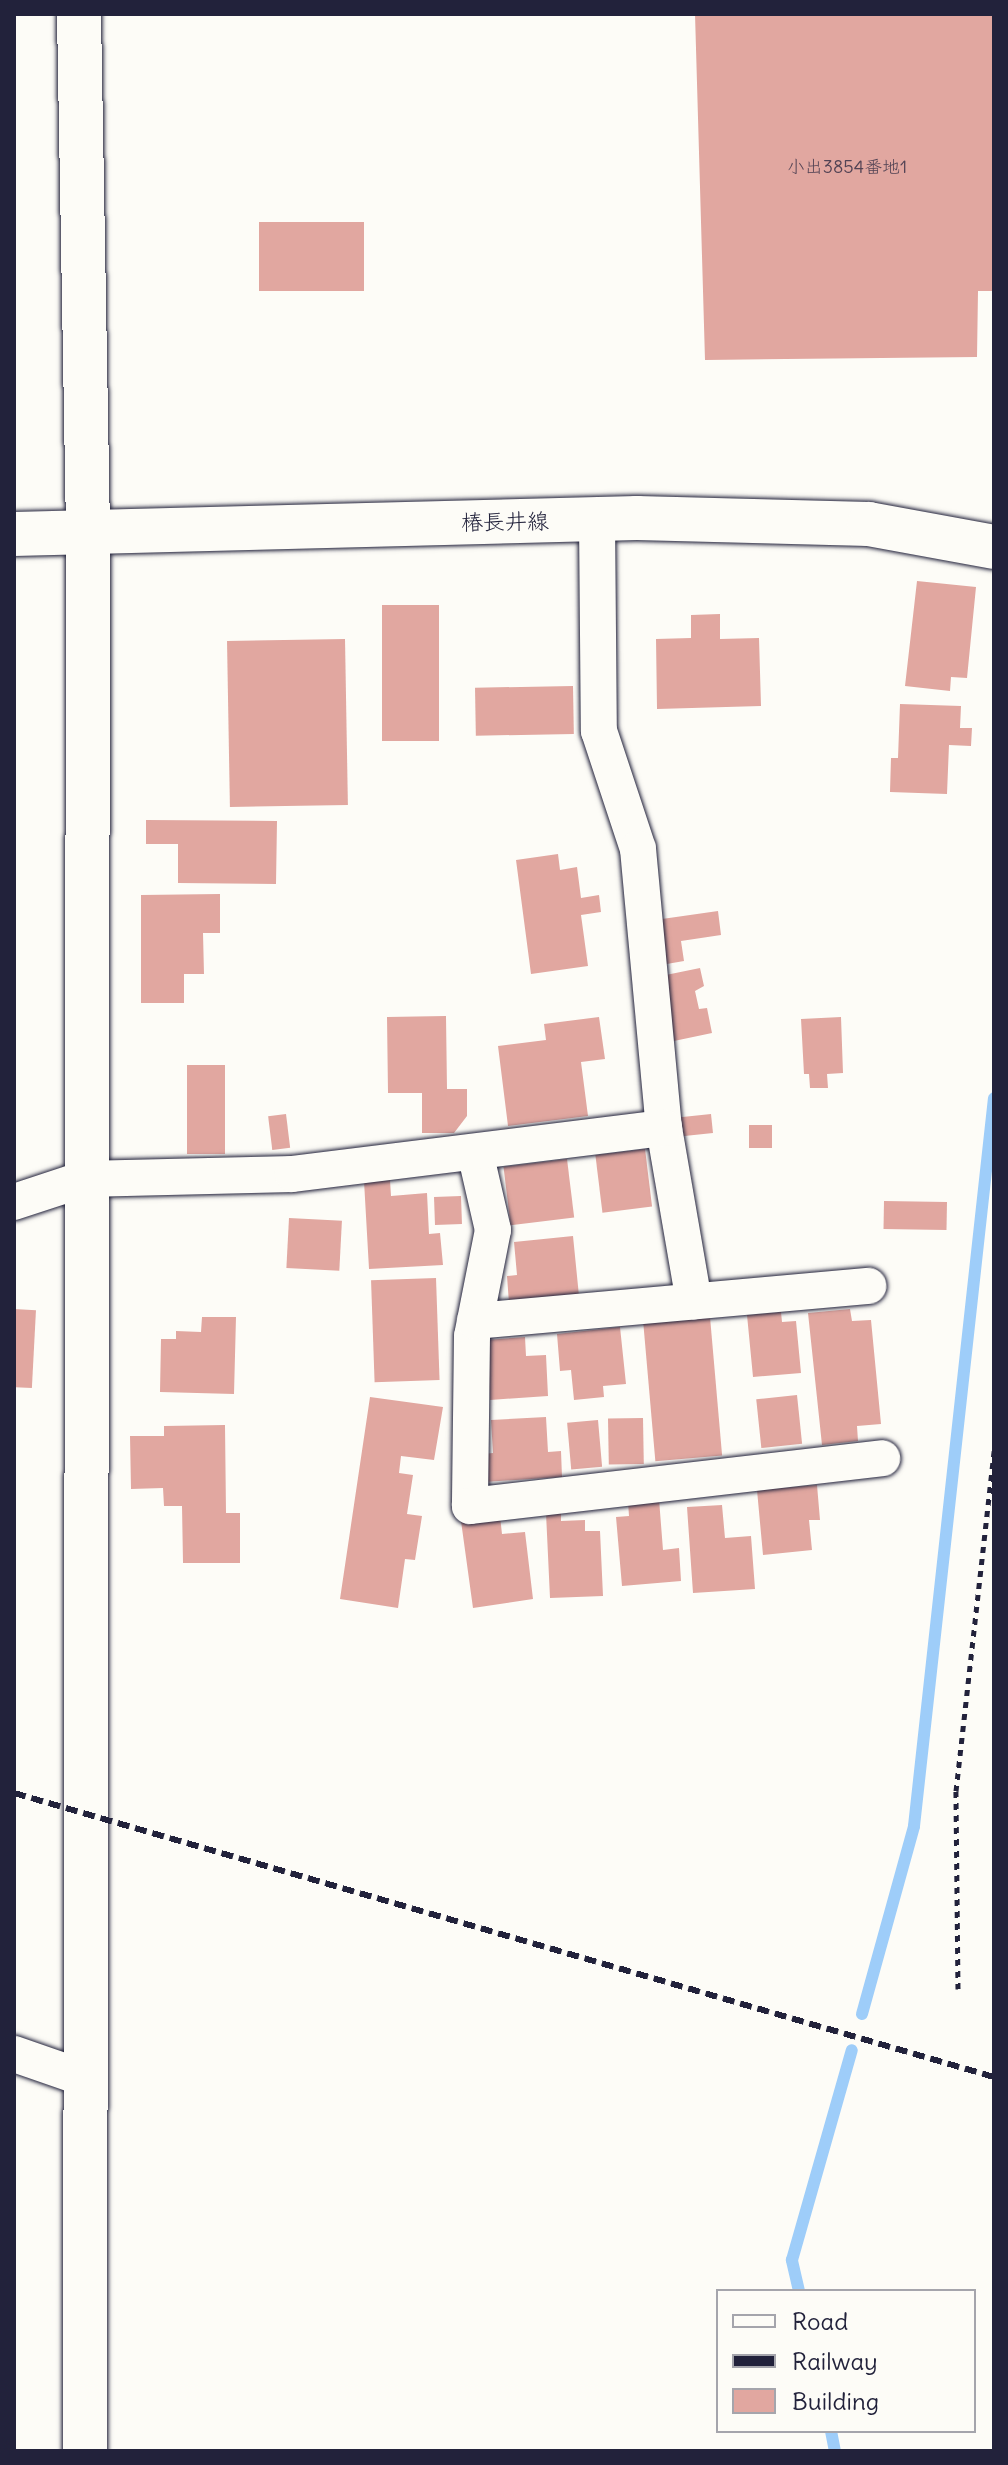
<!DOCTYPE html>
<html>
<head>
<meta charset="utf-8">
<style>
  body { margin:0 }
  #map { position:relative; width:1008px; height:2465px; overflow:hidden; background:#fdfcf7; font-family:Delius,"Klee One",sans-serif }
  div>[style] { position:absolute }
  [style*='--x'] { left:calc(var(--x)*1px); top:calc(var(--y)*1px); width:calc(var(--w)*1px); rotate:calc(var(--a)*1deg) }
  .stream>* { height:12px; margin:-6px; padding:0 6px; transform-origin:6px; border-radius:6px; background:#9ecdf9 }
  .building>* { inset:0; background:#e1a7a0; transform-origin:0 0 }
  .path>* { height:5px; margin-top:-2.5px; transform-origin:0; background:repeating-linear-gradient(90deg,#22223b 0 6px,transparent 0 12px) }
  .roads { filter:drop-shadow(0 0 2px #22223b) drop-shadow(0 0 2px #22223b) }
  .minor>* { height:36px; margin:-18px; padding:0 18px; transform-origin:18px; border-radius:18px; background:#fdfcf7 }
  .tertiary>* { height:44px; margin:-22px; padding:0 22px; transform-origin:22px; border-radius:22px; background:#fdfcf7 }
  .secondary>* { height:44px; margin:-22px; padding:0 22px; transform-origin:22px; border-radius:22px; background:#fdfcf7 }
  .rail>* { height:6px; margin-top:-3px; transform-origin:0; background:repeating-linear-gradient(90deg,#22223b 0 12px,transparent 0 18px) }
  span { translate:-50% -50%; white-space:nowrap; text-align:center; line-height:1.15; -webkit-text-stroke:6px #fdfcf7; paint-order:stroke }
  .number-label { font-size:18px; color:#524354 }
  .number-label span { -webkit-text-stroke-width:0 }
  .street-label { font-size:22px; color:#22223b }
  .frame { position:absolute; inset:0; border:16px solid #22223b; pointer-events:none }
  .legend { position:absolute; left:716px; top:2289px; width:260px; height:144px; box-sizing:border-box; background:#fdfcf7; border:2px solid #a5a5ac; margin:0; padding:10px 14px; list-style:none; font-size:24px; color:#22223b }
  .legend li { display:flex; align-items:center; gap:16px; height:40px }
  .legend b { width:40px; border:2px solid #a5a5ac }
</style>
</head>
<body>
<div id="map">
  <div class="stream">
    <div style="--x:862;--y:2014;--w:195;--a:-74.5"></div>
    <div style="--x:914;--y:1826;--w:732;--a:-83.73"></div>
    <div style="--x:799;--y:2291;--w:32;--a:-103"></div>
    <div style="--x:792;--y:2260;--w:218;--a:-74.1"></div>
    <div style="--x:831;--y:2431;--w:20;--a:79"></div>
  </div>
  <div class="building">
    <div style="clip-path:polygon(695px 14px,993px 14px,994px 291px,978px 291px,977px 357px,705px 360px)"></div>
    <div style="left:364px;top:222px;width:69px;height:105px;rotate:90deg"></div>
    <div style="clip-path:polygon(917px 581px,976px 587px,967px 678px,951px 677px,950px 691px,905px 686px)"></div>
    <div style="left:382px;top:605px;width:57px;height:136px"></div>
    <div style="clip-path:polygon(720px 614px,720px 639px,759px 638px,761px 706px,657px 709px,656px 639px,691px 638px,691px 615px)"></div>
    <div style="left:345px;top:639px;width:166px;height:118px;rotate:89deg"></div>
    <div style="left:573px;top:686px;width:48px;height:98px;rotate:89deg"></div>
    <div style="clip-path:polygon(900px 704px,961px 706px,960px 728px,972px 728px,971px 746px,949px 745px,947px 794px,890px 792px,891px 758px,898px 758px)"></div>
    <div style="clip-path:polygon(146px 820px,277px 821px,276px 884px,178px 883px,178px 844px,146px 844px)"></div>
    <div style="clip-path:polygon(558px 854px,560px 870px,577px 867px,581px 898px,599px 895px,601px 912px,581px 915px,588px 966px,531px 974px,516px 860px)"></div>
    <div style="clip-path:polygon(220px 894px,220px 933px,203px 933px,204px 974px,184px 974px,184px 1003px,141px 1003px,141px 895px)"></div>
    <div style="clip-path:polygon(718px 911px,721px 935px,681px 941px,684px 961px,661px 965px,655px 920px)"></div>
    <div style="clip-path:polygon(700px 968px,704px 986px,695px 991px,699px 1009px,707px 1008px,712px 1033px,674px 1041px,661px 976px)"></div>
    <div style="clip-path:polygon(446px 1016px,447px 1089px,467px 1089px,467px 1116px,454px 1133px,422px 1133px,422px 1093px,388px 1093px,387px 1017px)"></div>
    <div style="clip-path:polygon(599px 1017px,605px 1059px,581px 1062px,588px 1116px,508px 1126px,498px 1046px,546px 1040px,544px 1024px)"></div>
    <div style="clip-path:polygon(841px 1017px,843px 1073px,827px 1074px,828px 1088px,810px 1088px,809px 1074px,804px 1074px,801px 1019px)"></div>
    <div style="left:187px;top:1065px;width:38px;height:89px"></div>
    <div style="left:286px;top:1114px;width:34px;height:18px;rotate:83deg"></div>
    <div style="left:711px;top:1114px;width:19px;height:31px;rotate:84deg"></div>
    <div style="left:749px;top:1125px;width:23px;height:23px"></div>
    <div style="left:645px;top:1149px;width:58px;height:50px;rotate:83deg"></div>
    <div style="left:567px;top:1159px;width:59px;height:64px;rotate:83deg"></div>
    <div style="clip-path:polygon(390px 1180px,391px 1196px,427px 1193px,429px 1234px,440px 1233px,443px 1265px,369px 1269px,364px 1181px)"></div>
    <div style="left:461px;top:1196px;width:28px;height:27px;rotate:88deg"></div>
    <div style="left:884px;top:1201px;width:63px;height:28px;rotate:1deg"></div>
    <div style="left:289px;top:1218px;width:53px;height:50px;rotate:3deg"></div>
    <div style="clip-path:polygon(573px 1236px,579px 1296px,509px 1303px,507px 1276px,517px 1275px,514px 1242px)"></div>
    <div style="left:436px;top:1278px;width:102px;height:65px;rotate:88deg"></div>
    <div style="left:14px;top:1309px;width:22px;height:78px;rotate:3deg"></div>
    <div style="clip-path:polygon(850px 1309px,852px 1321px,871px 1320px,881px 1424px,857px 1426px,858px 1441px,822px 1445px,808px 1313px)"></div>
    <div style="clip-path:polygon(781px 1312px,782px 1322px,796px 1321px,801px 1373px,753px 1377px,747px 1315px)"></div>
    <div style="clip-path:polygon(202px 1317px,236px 1317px,234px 1394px,160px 1392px,161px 1339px,176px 1339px,176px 1331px,201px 1332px)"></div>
    <div style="left:710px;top:1317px;width:139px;height:67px;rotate:85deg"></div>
    <div style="clip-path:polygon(620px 1327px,626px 1384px,603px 1386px,604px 1397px,574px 1400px,571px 1370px,560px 1371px,557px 1334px)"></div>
    <div style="clip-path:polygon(525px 1337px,526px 1356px,546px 1355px,548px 1396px,490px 1400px,486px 1340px)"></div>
    <div style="left:797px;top:1395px;width:49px;height:41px;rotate:84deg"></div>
    <div style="clip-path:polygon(370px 1397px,443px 1407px,434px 1460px,401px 1456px,399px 1473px,413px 1475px,407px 1514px,422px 1516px,415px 1560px,405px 1559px,398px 1608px,340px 1599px)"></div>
    <div style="clip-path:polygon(546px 1417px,548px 1452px,561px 1451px,562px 1477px,484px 1482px,483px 1454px,493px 1453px,491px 1420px)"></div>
    <div style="left:643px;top:1418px;width:46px;height:35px;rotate:89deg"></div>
    <div style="left:598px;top:1420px;width:47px;height:31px;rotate:85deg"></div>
    <div style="clip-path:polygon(225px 1425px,226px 1513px,240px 1513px,240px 1563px,183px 1563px,182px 1506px,164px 1506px,163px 1488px,131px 1489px,130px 1436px,164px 1436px,164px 1426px)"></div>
    <div style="clip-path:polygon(817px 1485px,820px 1520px,809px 1520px,812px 1550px,763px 1555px,757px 1490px)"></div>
    <div style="clip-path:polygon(659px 1499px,663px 1550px,679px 1548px,681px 1581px,622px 1586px,616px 1517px,629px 1516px,628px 1502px)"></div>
    <div style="clip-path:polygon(722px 1505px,725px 1538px,751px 1536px,755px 1589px,693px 1593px,687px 1507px)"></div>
    <div style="clip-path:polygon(546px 1513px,561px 1513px,561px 1521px,585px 1520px,585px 1531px,600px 1531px,603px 1596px,550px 1598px)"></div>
    <div style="clip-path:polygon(500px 1516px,502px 1534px,525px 1532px,533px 1599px,473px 1608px,461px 1521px)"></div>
  </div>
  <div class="path">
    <div style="--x:958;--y:1989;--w:198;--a:-90.6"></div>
    <div style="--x:956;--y:1791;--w:343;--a:-83.6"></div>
  </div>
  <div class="roads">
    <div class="minor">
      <div style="--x:597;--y:519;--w:212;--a:89.5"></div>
      <div style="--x:599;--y:731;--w:124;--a:71.7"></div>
      <div style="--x:638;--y:849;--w:280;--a:84.7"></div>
      <div style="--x:664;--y:1128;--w:176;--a:80.2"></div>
      <div style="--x:475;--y:1152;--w:80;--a:77"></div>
      <div style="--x:493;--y:1230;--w:108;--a:101.2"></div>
      <div style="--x:472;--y:1336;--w:170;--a:90.7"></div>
      <div style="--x:470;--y:1506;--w:415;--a:-6.6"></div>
      <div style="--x:14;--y:1202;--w:74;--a:-18.2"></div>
      <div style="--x:84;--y:1179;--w:209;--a:-1.4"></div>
      <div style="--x:293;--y:1174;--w:374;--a:-7.1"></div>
      <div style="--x:475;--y:1321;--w:395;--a:-5.1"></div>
      <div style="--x:14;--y:2054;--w:76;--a:19.1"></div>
    </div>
    <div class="tertiary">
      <div style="--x:79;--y:14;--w:518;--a:89"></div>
      <div style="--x:88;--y:532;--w:1919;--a:90.09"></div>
    </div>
    <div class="secondary">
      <div style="--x:14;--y:534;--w:623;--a:-1.47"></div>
      <div style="--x:637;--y:518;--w:232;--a:1.5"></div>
      <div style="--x:869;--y:524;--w:127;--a:10.4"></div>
    </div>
  </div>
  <div class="rail">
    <div style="--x:14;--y:1793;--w:1020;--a:16.16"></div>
  </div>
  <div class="number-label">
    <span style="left:847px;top:167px">小出3854番地1</span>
  </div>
  <div class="street-label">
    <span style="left:505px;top:522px;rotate:-1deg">椿長井線</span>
  </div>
  <div class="frame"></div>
  <ul class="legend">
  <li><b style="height:10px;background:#fdfcf7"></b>Road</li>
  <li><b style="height:10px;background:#22223b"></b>Railway</li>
  <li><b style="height:22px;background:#e1a7a0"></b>Building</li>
  </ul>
</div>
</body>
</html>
